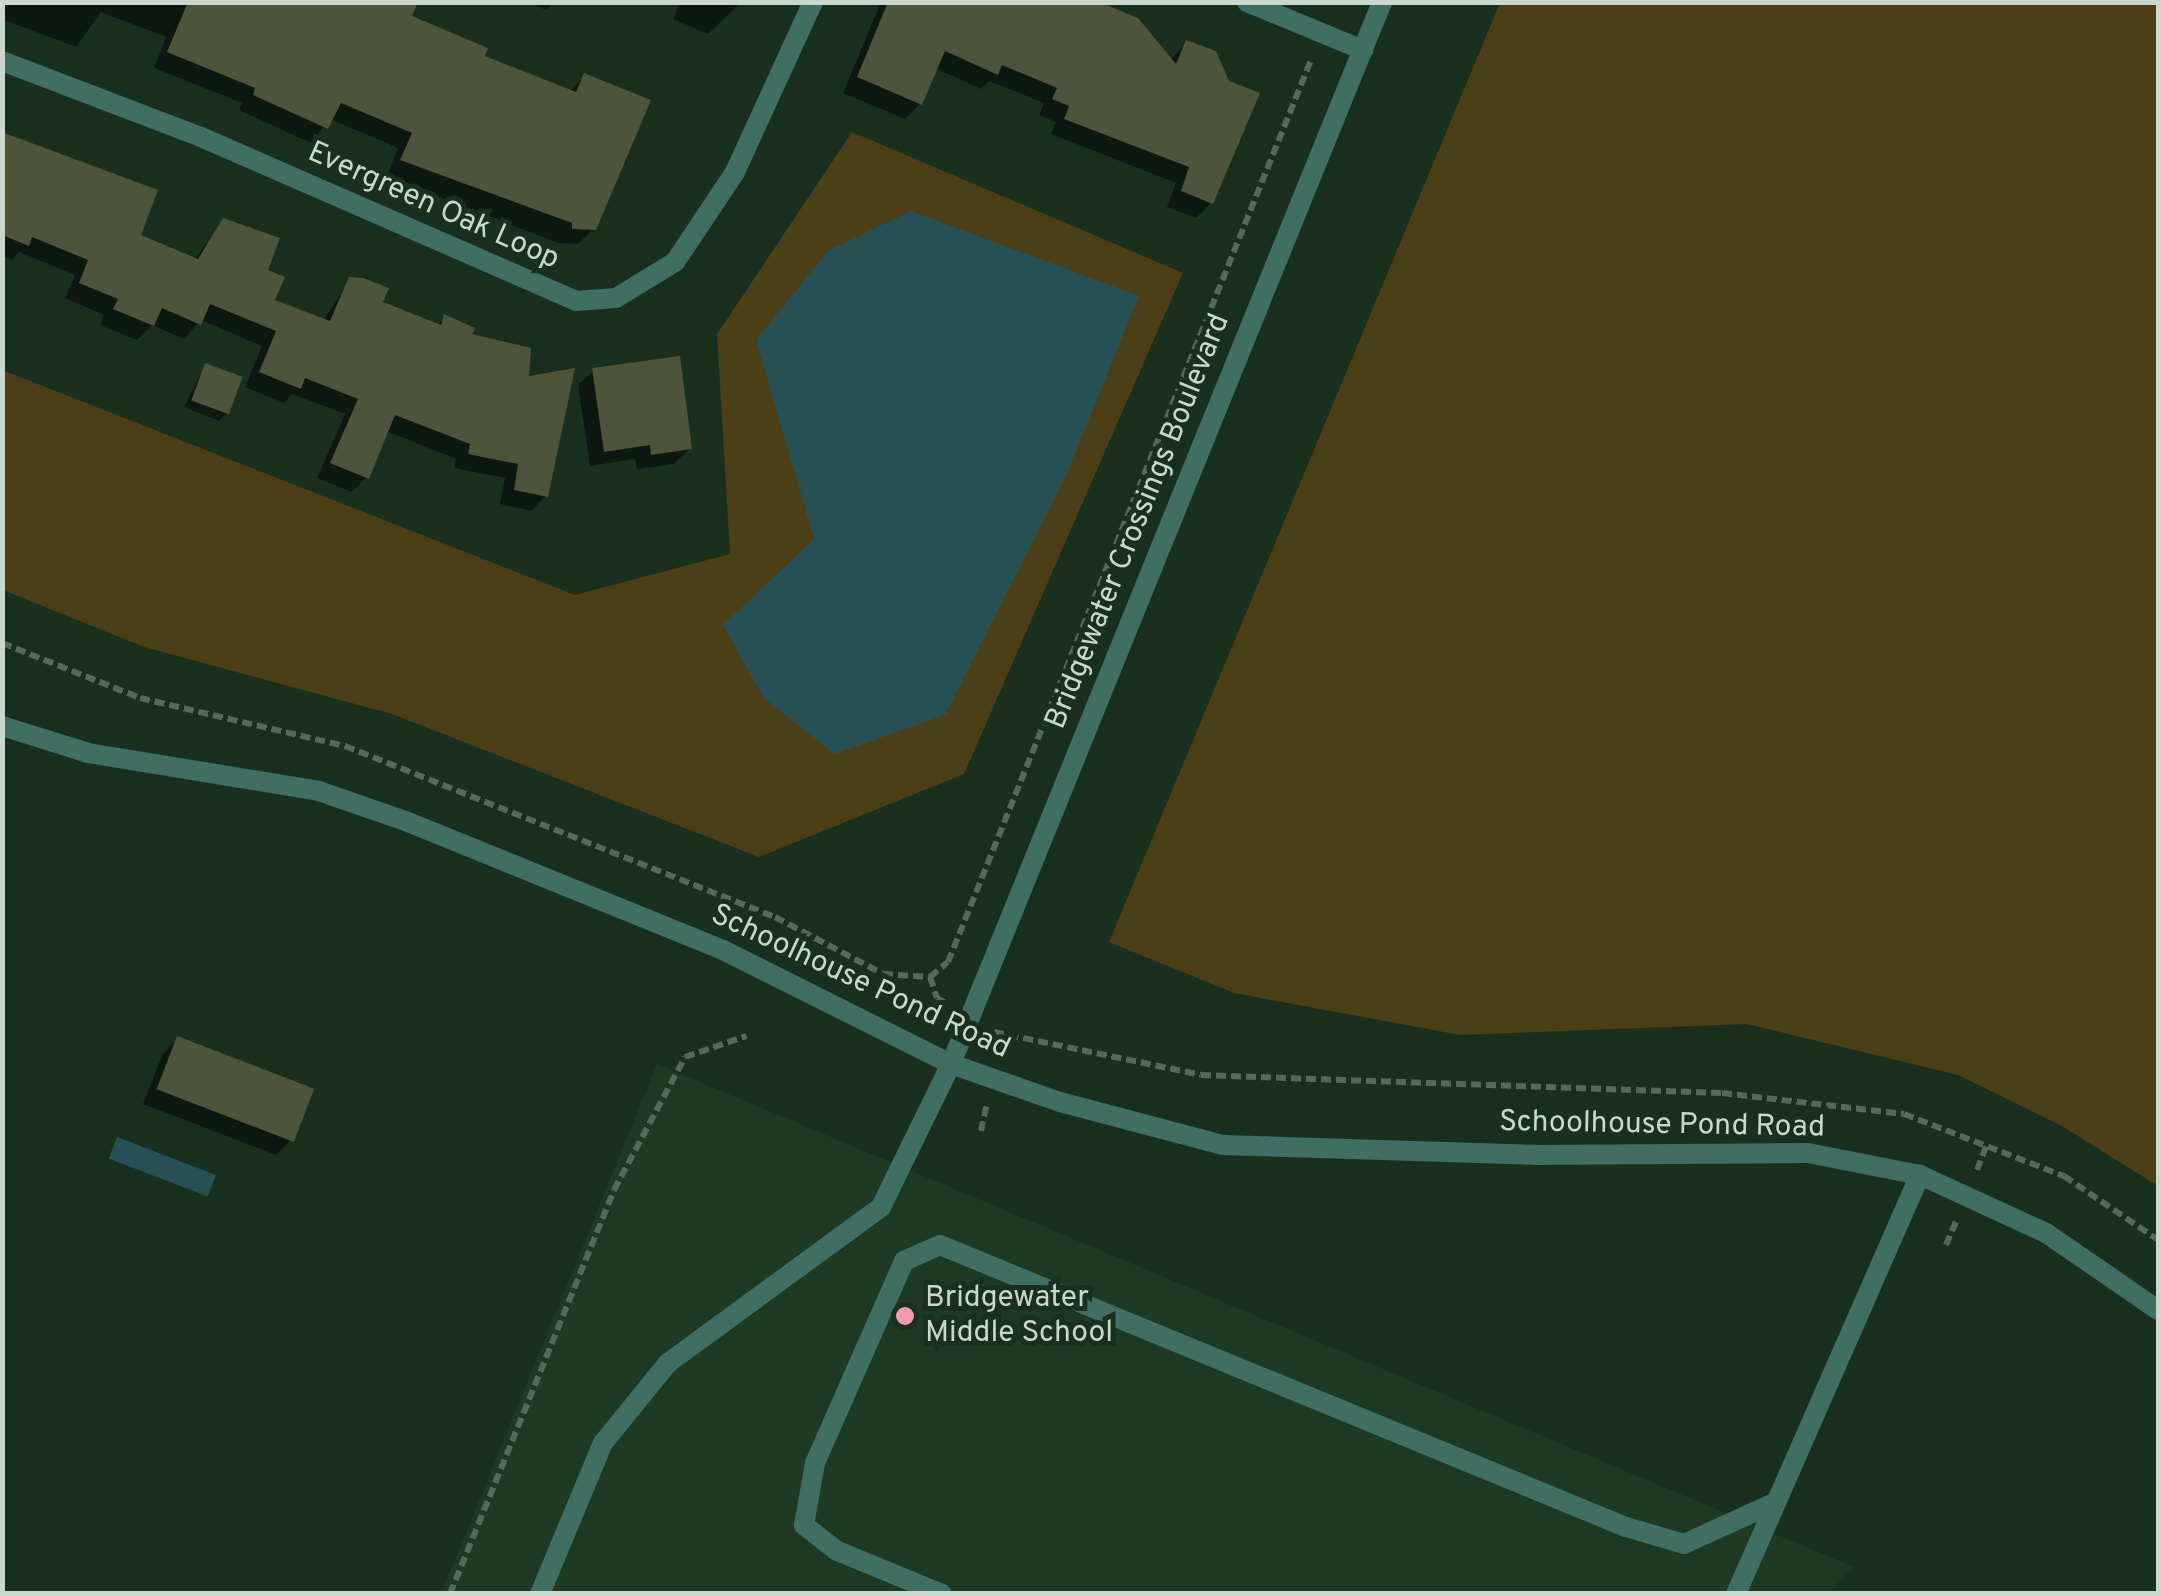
<!DOCTYPE html>
<html>
<head>
<meta charset="utf-8">
<style>
  body { margin:0 }
  #map { position:relative; width:2161px; height:1596px; overflow:hidden; background:#1a301e; font-family:Overpass,sans-serif }
  div>[style] { position:absolute }
  [style*='--x'] { left:calc(var(--x)*1px); top:calc(var(--y)*1px); width:calc(var(--w)*1px); rotate:calc(var(--a)*1deg) }
  .built>* { inset:0; background:#1e3a23 }
  .green>* { inset:0; background:#4c3f15 }
  .water>* { inset:0; background:#265257; transform-origin:0 0 }
  .shadow>* { inset:0; background:#0007 }
  .building>* { inset:0; background:#4c5439; transform-origin:0 0 }
  .path>* { height:6px; margin-top:-3px; transform-origin:0; background:repeating-linear-gradient(90deg,#556859 0 10px,transparent 0 15px) }
  .service>* { height:20px; margin:-10px; padding:0 10px; transform-origin:10px; border-radius:10px; background:#3f6e63 }
  .minor>* { height:20px; margin:-10px; padding:0 10px; transform-origin:10px; border-radius:10px; background:#3f6e63 }
  .tertiary>* { height:20px; margin:-10px; padding:0 10px; transform-origin:10px; border-radius:10px; background:#3f6e63 }
  .dots>* { width:28px; height:28px; translate:-50% -50%; box-sizing:border-box; border:5px solid #1a301e; border-radius:50% }
  span { translate:-50% -50%; white-space:nowrap; text-align:center; line-height:1.15; -webkit-text-stroke:10px #1a301e; paint-order:stroke }
  .street-label { font-size:30px; color:#cad7cc }
  .poi-label { font-size:30px; color:#cad7cc }
  .left { translate:0 -50%; text-align:left }
  .frame { position:absolute; inset:0; border:5px solid #cad7cc; pointer-events:none }
</style>
</head>
<body>
<div id="map">
  <div class="built">
    <div style="clip-path:polygon(657px 1064px,1854px 1567px,1828px 1594px,441px 1594px)"></div>
  </div>
  <div class="green">
    <div style="clip-path:polygon(1500px 3px,2158px 3px,2158px 1186px,2062px 1126px,1958px 1075px,1747px 1024px,1460px 1035px,1234px 993px,1109px 942px)"></div>
    <div style="clip-path:polygon(852px 132px,1183px 273px,964px 774px,759px 857px,392px 714px,144px 647px,3px 590px,2px 370px,575px 595px,730px 554px,717px 334px)"></div>
  </div>
  <div class="water">
    <div style="clip-path:polygon(911px 211px,1139px 296px,1067px 473px,945px 715px,834px 754px,763px 697px,723px 625px,814px 539px,756px 340px,828px 251px)"></div>
    <div style="left:117px;top:1137px;width:106px;height:23px;rotate:21deg"></div>
  </div>
  <div class="shadow">
    <div style="clip-path:polygon(2px 2px,400px 2px,408px 18px,482px 57px,569px 92px,585px 76px,594px 228px,578px 244px,558px 243px,387px 176px,398px 148px,330px 119px,311px 143px,239px 110px,242px 103px,154px 68px,166px 37px,101px 12px,76px 47px,2px 19px)"></div>
    <div style="clip-path:polygon(528px 2px,553px 2px,546px 10px)"></div>
    <div style="clip-path:polygon(680px 2px,741px 2px,708px 34px,673px 19px)"></div>
    <div style="clip-path:polygon(881px 2px,1081px 2px,1170px 60px,1187px 43px,1211px 203px,1196px 218px,1167px 207px,1176px 183px,1051px 134px,1056px 122px,1039px 115px,1044px 103px,989px 81px,981px 89px,935px 68px,920px 104px,905px 119px,843px 93px)"></div>
    <div style="clip-path:polygon(2px 132px,155px 191px,138px 236px,194px 260px,224px 221px,265px 272px,272px 301px,323px 321px,350px 280px,380px 303px,437px 326px,445px 317px,526px 379px,546px 496px,531px 511px,500px 504px,505px 478px,454px 468px,456px 459px,386px 431px,367px 477px,352px 492px,317px 478px,345px 414px,292px 394px,284px 403px,245px 387px,262px 346px,201px 320px,184px 339px,152px 325px,137px 340px,100px 325px,104px 315px,65px 298px,75px 275px,19px 252px,12px 260px,2px 256px)"></div>
    <div style="clip-path:polygon(205px 366px,226px 414px,219px 421px,184px 407px)"></div>
    <div style="clip-path:polygon(594px 370px,690px 448px,674px 464px,637px 469px,635px 459px,590px 466px,578px 385px)"></div>
    <div style="clip-path:polygon(177px 1039px,291px 1140px,276px 1155px,143px 1104px,162px 1055px)"></div>
  </div>
  <div class="building">
    <div style="clip-path:polygon(188px 2px,418px 2px,412px 16px,488px 48px,485px 56px,576px 92px,584px 73px,651px 100px,596px 230px,572px 229px,572px 223px,400px 160px,412px 133px,341px 103px,328px 129px,253px 95px,255px 88px,167px 52px)"></div>
    <div style="clip-path:polygon(888px 2px,1099px 2px,1138px 18px,1176px 64px,1186px 40px,1216px 51px,1229px 81px,1260px 93px,1213px 204px,1181px 191px,1189px 167px,1064px 119px,1069px 106px,1052px 99px,1057px 88px,1002px 65px,998px 75px,945px 51px,922px 105px,857px 77px)"></div>
    <div style="clip-path:polygon(2px 132px,158px 190px,141px 235px,198px 259px,223px 218px,280px 238px,268px 270px,285px 277px,275px 300px,330px 321px,349px 277px,363px 278px,389px 288px,383px 302px,441px 325px,444px 314px,475px 328px,472px 334px,531px 348px,529px 376px,575px 368px,548px 497px,514px 490px,518px 464px,468px 454px,470px 444px,395px 415px,369px 479px,330px 463px,358px 399px,305px 378px,301px 389px,259px 372px,276px 331px,210px 304px,201px 325px,162px 308px,154px 326px,113px 309px,118px 299px,79px 283px,88px 260px,32px 237px,29px 246px,2px 235px)"></div>
    <div style="clip-path:polygon(680px 356px,692px 449px,651px 455px,650px 445px,604px 452px,592px 368px)"></div>
    <div style="left:205px;top:363px;width:40px;height:40px;rotate:20deg"></div>
    <div style="left:177px;top:1036px;width:147px;height:57px;rotate:21deg"></div>
  </div>
  <div class="path">
    <div style="--x:2;--y:643;--w:149;--a:21.7"></div>
    <div style="--x:140;--y:698;--w:211;--a:13.2"></div>
    <div style="--x:345;--y:746;--w:463;--a:21.7"></div>
    <div style="--x:775;--y:917;--w:122;--a:27.8"></div>
    <div style="--x:883;--y:974;--w:47;--a:3.7"></div>
    <div style="--x:930;--y:977;--w:22;--a:72"></div>
    <div style="--x:937;--y:998;--w:14;--a:30"></div>
    <div style="--x:930;--y:977;--w:23;--a:-40"></div>
    <div style="--x:948;--y:962;--w:972;--a:-68.08"></div>
    <div style="--x:994;--y:1032;--w:211;--a:11.7"></div>
    <div style="--x:1201;--y:1075;--w:521;--a:1.98"></div>
    <div style="--x:1722;--y:1093;--w:183;--a:6.6"></div>
    <div style="--x:1904;--y:1114;--w:172;--a:21.2"></div>
    <div style="--x:2064;--y:1176;--w:114;--a:34.2"></div>
    <div style="--x:981;--y:1131;--w:29;--a:-78"></div>
    <div style="--x:1977;--y:1170;--w:26;--a:-69"></div>
    <div style="--x:1946;--y:1245;--w:28;--a:-67"></div>
    <div style="--x:450;--y:1594;--w:436;--a:-67.9"></div>
    <div style="--x:614;--y:1190;--w:151;--a:-61.9"></div>
    <div style="--x:685;--y:1057;--w:65;--a:-19"></div>
  </div>
  <div class="service">
    <div style="--x:540;--y:1594;--w:164;--a:-67.4"></div>
    <div style="--x:603;--y:1443;--w:103;--a:-50.9"></div>
    <div style="--x:668;--y:1363;--w:264;--a:-36.2"></div>
    <div style="--x:881;--y:1207;--w:159;--a:-63.9"></div>
    <div style="--x:942;--y:1594;--w:113;--a:-157.7"></div>
    <div style="--x:837;--y:1551;--w:42;--a:-141.8"></div>
    <div style="--x:804;--y:1525;--w:63;--a:-79.9"></div>
    <div style="--x:815;--y:1463;--w:221;--a:-66.2"></div>
    <div style="--x:904;--y:1261;--w:39;--a:-24"></div>
    <div style="--x:940;--y:1245;--w:742;--a:22.35"></div>
    <div style="--x:1626;--y:1527;--w:60;--a:16.3"></div>
    <div style="--x:1684;--y:1544;--w:101;--a:-24.5"></div>
    <div style="--x:1736;--y:1594;--w:458;--a:-66.3"></div>
  </div>
  <div class="minor">
    <div style="--x:1247;--y:2;--w:126;--a:22.5"></div>
    <div style="--x:2;--y:61;--w:213;--a:20.9"></div>
    <div style="--x:201;--y:137;--w:409;--a:23.6"></div>
    <div style="--x:576;--y:301;--w:40;--a:-4.3"></div>
    <div style="--x:616;--y:298;--w:69;--a:-31.4"></div>
    <div style="--x:675;--y:262;--w:108;--a:-56.3"></div>
    <div style="--x:735;--y:172;--w:187;--a:-65.4"></div>
  </div>
  <div class="tertiary">
    <div style="--x:2;--y:726;--w:90;--a:17.4"></div>
    <div style="--x:88;--y:753;--w:234;--a:9.3"></div>
    <div style="--x:319;--y:791;--w:94;--a:19.2"></div>
    <div style="--x:408;--y:822;--w:340;--a:22.1"></div>
    <div style="--x:723;--y:950;--w:255;--a:26.6"></div>
    <div style="--x:951;--y:1064;--w:115;--a:19.2"></div>
    <div style="--x:1060;--y:1102;--w:169;--a:14.8"></div>
    <div style="--x:1223;--y:1145;--w:313;--a:1.8"></div>
    <div style="--x:1536;--y:1155;--w:272;--a:-0.4"></div>
    <div style="--x:1808;--y:1153;--w:114;--a:11.1"></div>
    <div style="--x:1920;--y:1175;--w:139;--a:24.7"></div>
    <div style="--x:2046;--y:1233;--w:136;--a:34.5"></div>
    <div style="--x:951;--y:1064;--w:1146;--a:-67.91"></div>
  </div>
  <div class="dots">
    <div style="left:905px;top:1316px;background:#f29aac"></div>
  </div>
  <div class="street-label">
    <span style="left:433px;top:207px;rotate:24deg">Evergreen Oak Loop</span>
    <span style="left:1139px;top:522px;rotate:-68deg">Bridgewater Crossings Boulevard</span>
    <span style="left:860px;top:983px;rotate:25deg">Schoolhouse Pond Road</span>
    <span style="left:1662px;top:1126px;rotate:1deg">Schoolhouse Pond Road</span>
  </div>
  <div class="poi-label">
    <span class="left" style="left:925px;top:1316px">Bridgewater<br>Middle School</span>
  </div>
  <div class="frame"></div>
</div>
</body>
</html>
